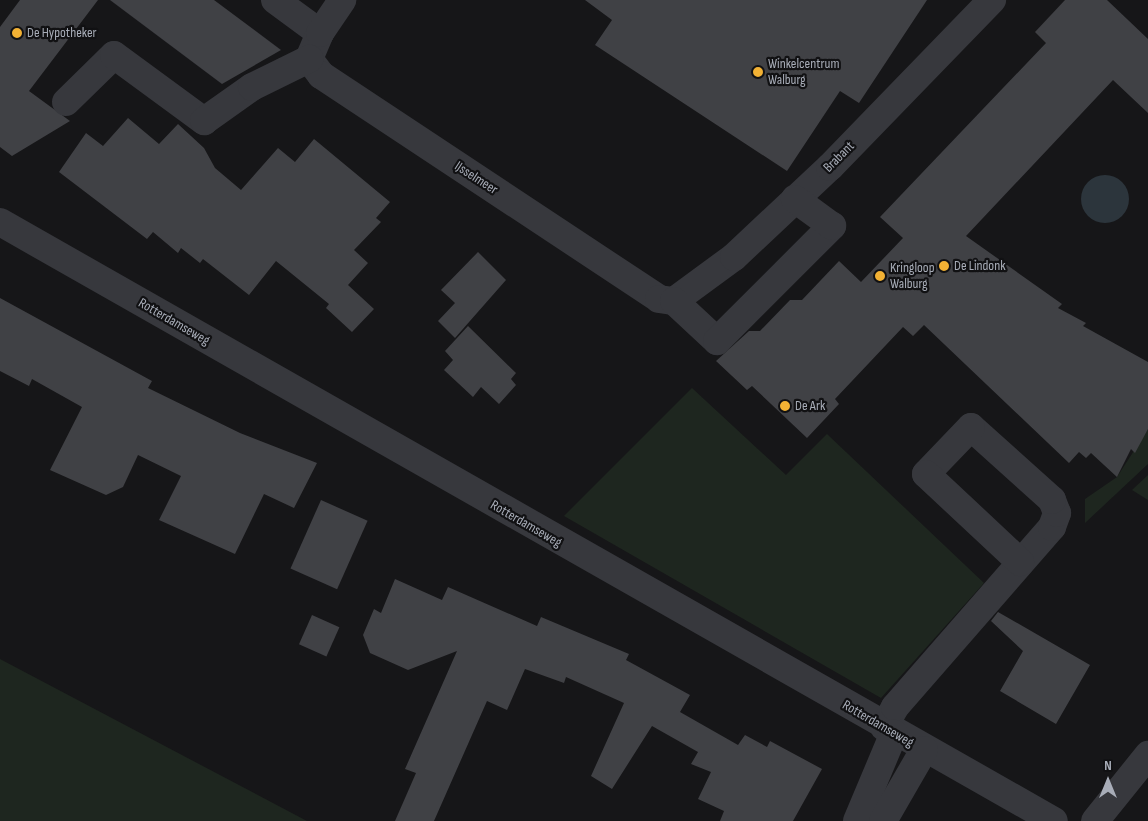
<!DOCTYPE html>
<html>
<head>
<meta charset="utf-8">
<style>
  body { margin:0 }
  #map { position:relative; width:1148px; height:821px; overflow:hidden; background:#161618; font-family:"Sofia Sans Condensed",sans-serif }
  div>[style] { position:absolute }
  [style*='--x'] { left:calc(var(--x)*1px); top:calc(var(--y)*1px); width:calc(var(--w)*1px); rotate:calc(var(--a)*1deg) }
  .green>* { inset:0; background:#1e261f }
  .water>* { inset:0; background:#2c353c }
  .round { border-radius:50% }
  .building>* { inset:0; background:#404145; transform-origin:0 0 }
  .minor>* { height:28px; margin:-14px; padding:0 14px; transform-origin:14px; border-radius:14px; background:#37383d }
  .dots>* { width:14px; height:14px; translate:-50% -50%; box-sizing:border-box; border:2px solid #111113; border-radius:50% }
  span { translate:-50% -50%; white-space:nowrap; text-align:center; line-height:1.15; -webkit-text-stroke:4.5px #111113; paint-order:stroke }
  .poi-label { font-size:14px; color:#a8adb8 }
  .left { translate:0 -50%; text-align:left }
  .street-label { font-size:14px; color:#a8adb8 }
  .north { position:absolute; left:1083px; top:756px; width:50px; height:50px; -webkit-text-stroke:4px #111113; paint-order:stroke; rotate:0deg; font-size:14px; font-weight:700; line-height:20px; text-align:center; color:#a8adb8 }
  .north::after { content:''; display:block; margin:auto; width:18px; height:22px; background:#a8adb8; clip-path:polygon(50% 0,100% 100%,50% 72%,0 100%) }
</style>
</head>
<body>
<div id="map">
  <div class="green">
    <div style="clip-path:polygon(692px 388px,786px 475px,827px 434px,984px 583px,881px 698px,564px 516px)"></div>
    <div style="clip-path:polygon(1148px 429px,1148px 464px,1085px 523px,1085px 499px,1117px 477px)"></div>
    <div style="clip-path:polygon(1148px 475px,1148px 500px,1132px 490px)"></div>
    <div style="clip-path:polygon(0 659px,307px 821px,0 821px)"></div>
  </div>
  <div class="water">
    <div class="round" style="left:1081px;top:175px;width:48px;height:48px"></div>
  </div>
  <div class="building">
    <div style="clip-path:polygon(20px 0,98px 0,29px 91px,70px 121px,12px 156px,0 147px,0 27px)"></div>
    <div style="clip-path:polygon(110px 0,214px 0,281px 50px,222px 84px)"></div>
    <div style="clip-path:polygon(585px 0,927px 0,859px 103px,840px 91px,787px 171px,595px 45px,612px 20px)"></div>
    <div style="clip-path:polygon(1065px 0,1107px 0,1148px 39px,1148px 113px,1113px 80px,966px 236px,1062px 304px,1058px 308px,1086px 323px,1083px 326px,1148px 362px,1148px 429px,1135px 453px,1131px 449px,1117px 477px,1091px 453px,1086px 458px,1079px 452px,1069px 463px,924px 325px,913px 336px,903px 327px,835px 399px,839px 404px,807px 438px,752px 386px,747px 390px,716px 361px,749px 331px,760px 331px,790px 300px,802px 300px,839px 261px,861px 282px,903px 238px,880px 217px,1046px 43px,1035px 32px)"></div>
    <div style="clip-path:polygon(128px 118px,159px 144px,178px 124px,204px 148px,215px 168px,241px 190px,278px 148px,295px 162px,314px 139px,390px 202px,376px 218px,381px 222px,354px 250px,368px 263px,348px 285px,374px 309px,352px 332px,326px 308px,329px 304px,276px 261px,249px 295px,203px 259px,200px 263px,181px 248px,178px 253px,153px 232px,147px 239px,59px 172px,86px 133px,103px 146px)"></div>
    <div style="clip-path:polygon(478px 252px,506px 280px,455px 338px,438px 321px,455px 303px,441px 290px)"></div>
    <div style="clip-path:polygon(0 298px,152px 381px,148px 388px,240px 433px,317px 463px,294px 508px,264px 494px,235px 554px,159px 520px,181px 476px,138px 455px,123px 487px,106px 495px,50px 470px,82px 407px,32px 379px,29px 386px,0 371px)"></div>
    <div style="clip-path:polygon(468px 326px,516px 373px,511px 379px,516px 385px,499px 404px,481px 387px,473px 397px,444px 370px,453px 360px,445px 351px)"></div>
    <div style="left:321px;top:500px;width:51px;height:75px;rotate:24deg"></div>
    <div style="clip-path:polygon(395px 579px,442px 600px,448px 587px,537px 626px,541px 617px,629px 654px,626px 660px,690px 695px,680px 712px,738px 745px,745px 735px,767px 747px,770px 741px,822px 769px,793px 821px,720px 821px,724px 811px,698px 799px,711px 772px,691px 764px,698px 752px,652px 726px,612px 789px,591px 776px,624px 703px,566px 677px,564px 683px,525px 669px,507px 710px,487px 701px,434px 821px,395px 821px,416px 773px,405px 769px,457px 651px,408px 670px,370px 653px,363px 635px,374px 609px,381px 613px)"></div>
    <div style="clip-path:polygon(998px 612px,1090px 665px,1056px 724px,1000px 691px,1023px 651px,991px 621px)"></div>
    <div style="left:312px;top:615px;width:30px;height:32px;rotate:24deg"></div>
  </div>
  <div class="minor">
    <div style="--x:275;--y:0;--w:56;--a:36.3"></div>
    <div style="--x:320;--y:33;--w:28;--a:113"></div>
    <div style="--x:309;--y:59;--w:20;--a:53"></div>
    <div style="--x:321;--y:75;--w:405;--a:33.5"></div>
    <div style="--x:659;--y:299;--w:15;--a:8"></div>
    <div style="--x:320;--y:33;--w:40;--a:-56"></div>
    <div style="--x:66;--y:102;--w:67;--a:-44.4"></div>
    <div style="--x:114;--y:55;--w:112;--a:36.3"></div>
    <div style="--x:204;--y:121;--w:59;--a:-35.3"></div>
    <div style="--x:252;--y:87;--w:64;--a:-26.2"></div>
    <div style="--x:0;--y:222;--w:1212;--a:29.61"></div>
    <div style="--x:674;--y:301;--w:74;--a:-36.3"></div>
    <div style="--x:734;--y:257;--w:132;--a:-43.2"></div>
    <div style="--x:830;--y:167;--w:233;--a:-45.9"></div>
    <div style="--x:674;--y:301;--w:59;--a:42.9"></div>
    <div style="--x:717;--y:341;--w:163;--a:-45"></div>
    <div style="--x:832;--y:226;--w:46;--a:-143.9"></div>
    <div style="--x:884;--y:727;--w:23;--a:-61"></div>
    <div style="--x:895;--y:707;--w:239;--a:-48.9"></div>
    <div style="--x:1052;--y:527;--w:15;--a:-70"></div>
    <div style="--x:1057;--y:513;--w:14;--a:-111"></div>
    <div style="--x:1052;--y:500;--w:109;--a:-138"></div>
    <div style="--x:971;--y:427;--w:65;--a:133.8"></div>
    <div style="--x:926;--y:474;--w:129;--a:43.1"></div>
    <div style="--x:857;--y:821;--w:95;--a:-67.2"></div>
    <div style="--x:883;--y:821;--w:82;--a:-60"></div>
    <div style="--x:1095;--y:821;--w:85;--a:-51.2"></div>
  </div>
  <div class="dots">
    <div style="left:17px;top:33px;background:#f2b134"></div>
    <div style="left:758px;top:72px;background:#f2b134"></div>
    <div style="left:944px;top:266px;background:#f2b134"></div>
    <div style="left:880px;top:276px;background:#f2b134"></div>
    <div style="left:785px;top:406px;background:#f2b134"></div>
  </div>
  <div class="poi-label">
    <span class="left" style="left:27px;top:33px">De Hypotheker</span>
    <span class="left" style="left:768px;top:72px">Winkelcentrum<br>Walburg</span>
    <span class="left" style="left:954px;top:266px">De Lindonk</span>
    <span class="left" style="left:890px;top:276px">Kringloop<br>Walburg</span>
    <span class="left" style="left:795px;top:406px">De Ark</span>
  </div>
  <div class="street-label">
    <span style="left:839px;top:157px;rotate:-45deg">Brabant</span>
    <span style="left:476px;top:178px;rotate:33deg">IJsselmeer</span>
    <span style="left:174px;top:322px;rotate:30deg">Rotterdamseweg</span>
    <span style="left:526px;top:524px;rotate:30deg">Rotterdamseweg</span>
    <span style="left:878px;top:724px;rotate:30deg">Rotterdamseweg</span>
  </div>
  <div class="north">N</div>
</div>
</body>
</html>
